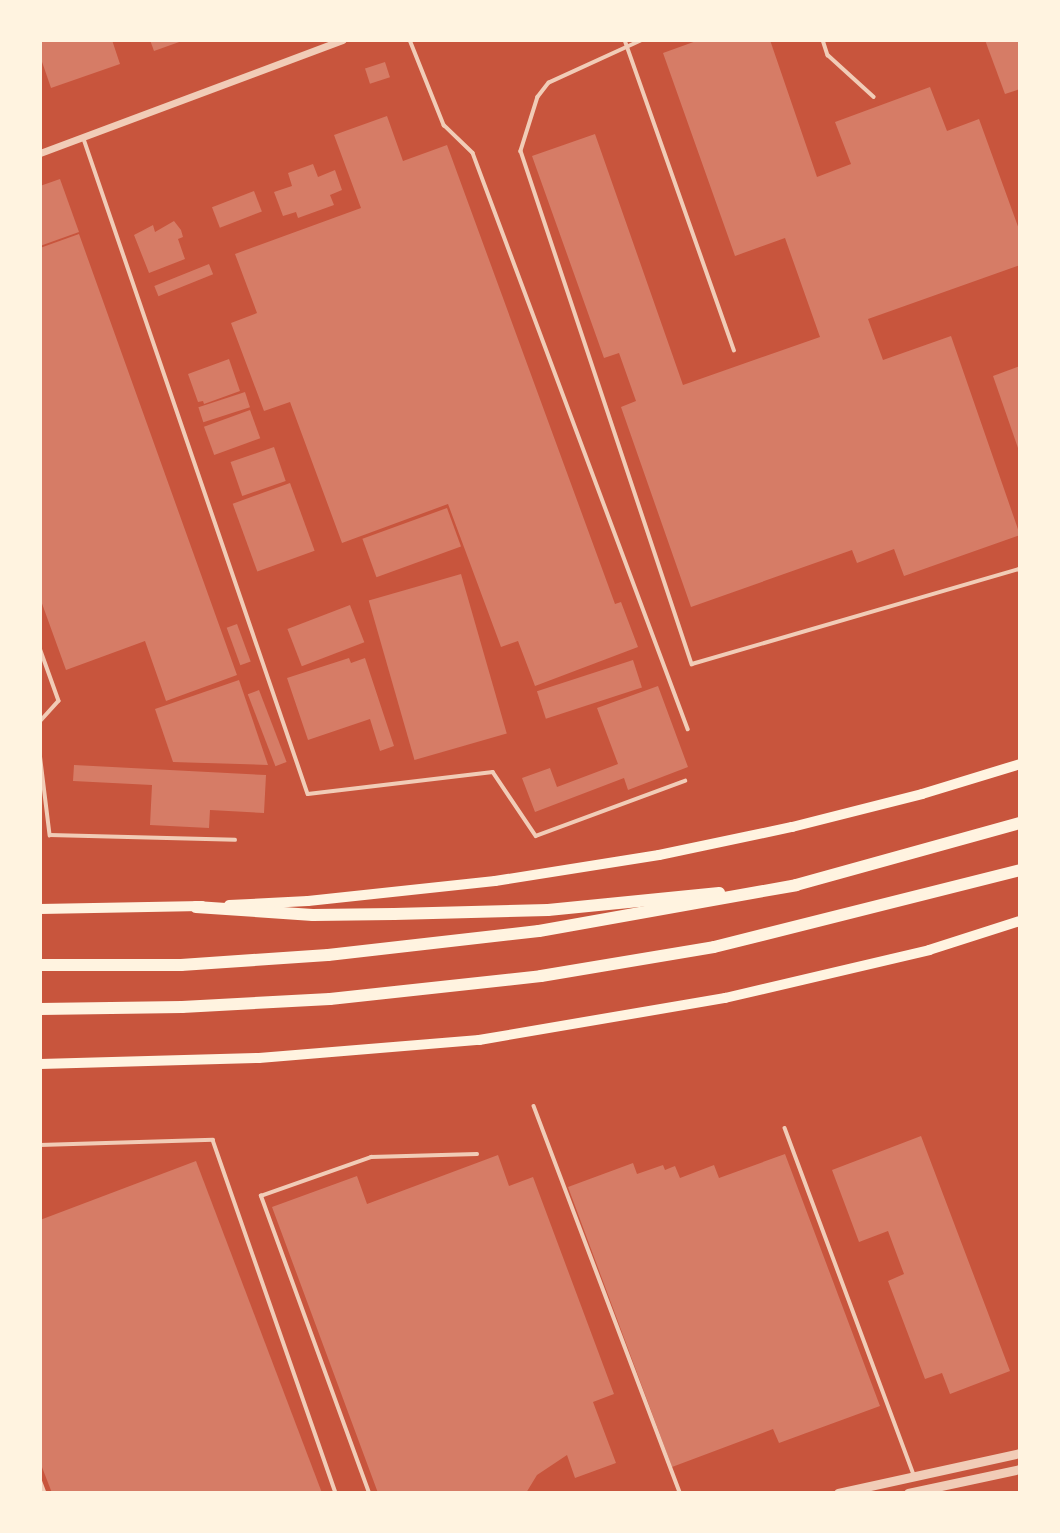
<!DOCTYPE html>
<html>
<head>
<meta charset="utf-8">
<style>
  body { margin:0 }
  #map { position:relative; width:1060px; height:1533px; overflow:hidden; background:#c8553d; font-family:Cabin,sans-serif }
  div>[style] { position:absolute }
  [style*='--x'] { left:calc(var(--x)*1px); top:calc(var(--y)*1px); width:calc(var(--w)*1px); rotate:calc(var(--a)*1deg) }
  .building>* { inset:0; background:#d67c66; transform-origin:0 0 }
  .service>* { height:3.5px; margin:-1.75px; padding:0 1.75px; transform-origin:1.75px; border-radius:1.75px; background:#f1ccb7 }
  .minor>* { height:7px; margin:-3.5px; padding:0 3.5px; transform-origin:3.5px; border-radius:3.5px; background:#f1ccb7 }
  .tertiary>* { height:9px; margin:-4.5px; padding:0 4.5px; transform-origin:4.5px; border-radius:4.5px; background:#f1ccb7 }
  .primary>* { height:10px; margin:-5px; padding:0 5px; transform-origin:5px; border-radius:5px; background:#fff3e0 }
  .motorway>* { height:12px; margin:-6px; padding:0 6px; transform-origin:6px; border-radius:6px; background:#fff3e0 }
  span { translate:-50% -50%; white-space:nowrap; text-align:center; line-height:1.15; -webkit-text-stroke:5px #fff3e0; paint-order:stroke }
  .frame { position:absolute; inset:0; border:42px solid #fff3e0; pointer-events:none }
</style>
</head>
<body>
<div id="map">
  <div class="building">
    <div style="clip-path:polygon(40px 40px,112px 40px,120px 64px,51px 88px,40px 56px)"></div>
    <div style="clip-path:polygon(150px 40px,182px 40px,182px 41px,154px 51px)"></div>
    <div style="clip-path:polygon(699px 40px,770px 40px,817px 177px,851px 164px,835px 122px,930px 87px,947px 131px,979px 119px,1020px 232px,1020px 265px,868px 319px,883px 360px,951px 336px,1020px 535px,904px 576px,894px 549px,857px 563px,852px 550px,691px 607px,621px 407px,636px 401px,619px 353px,604px 358px,532px 156px,595px 134px,683px 385px,820px 337px,785px 238px,735px 256px,663px 53px)"></div>
    <div style="clip-path:polygon(985px 40px,1020px 40px,1020px 89px,1005px 94px)"></div>
    <div style="left:385px;top:62px;width:16px;height:21px;rotate:72deg"></div>
    <div style="clip-path:polygon(387px 116px,403px 161px,447px 145px,615px 604px,621px 602px,638px 647px,535px 686px,518px 641px,501px 647px,448px 504px,342px 543px,290px 402px,264px 411px,231px 323px,257px 313px,235px 254px,361px 208px,334px 135px)"></div>
    <div style="clip-path:polygon(313px 164px,318px 177px,335px 170px,342px 190px,330px 195px,334px 205px,298px 218px,296px 212px,283px 216px,274px 192px,292px 186px,288px 173px)"></div>
    <div style="clip-path:polygon(60px 179px,79px 232px,40px 246px,40px 186px)"></div>
    <div style="left:254px;top:191px;width:22px;height:45px;rotate:69deg"></div>
    <div style="clip-path:polygon(174px 221px,181px 230px,183px 237px,178px 239px,185px 259px,149px 273px,134px 235px,153px 225px,155px 232px)"></div>
    <div style="clip-path:polygon(79px 234px,237px 675px,166px 701px,145px 641px,66px 670px,40px 598px,40px 248px)"></div>
    <div style="left:209px;top:264px;width:11px;height:59px;rotate:68deg"></div>
    <div style="clip-path:polygon(229px 359px,240px 391px,204px 404px,203px 401px,198px 402px,188px 374px)"></div>
    <div style="clip-path:polygon(1020px 366px,1020px 451px,1019px 451px,993px 376px)"></div>
    <div style="left:245px;top:392px;width:16px;height:49px;rotate:72deg"></div>
    <div style="left:250px;top:410px;width:30px;height:49px;rotate:70deg"></div>
    <div style="left:274px;top:447px;width:36px;height:46px;rotate:71deg"></div>
    <div style="left:290px;top:483px;width:72px;height:61px;rotate:70deg"></div>
    <div style="left:447px;top:508px;width:41px;height:90px;rotate:70deg"></div>
    <div style="left:461px;top:574px;width:166px;height:96px;rotate:74deg"></div>
    <div style="left:350px;top:605px;width:40px;height:67px;rotate:69deg"></div>
    <div style="left:237px;top:624px;width:40px;height:11px;rotate:70deg"></div>
    <div style="clip-path:polygon(349px 658px,351px 663px,365px 658px,394px 746px,380px 751px,370px 719px,308px 740px,287px 678px)"></div>
    <div style="left:633px;top:660px;width:29px;height:101px;rotate:72deg"></div>
    <div style="clip-path:polygon(239px 680px,268px 765px,173px 762px,155px 709px)"></div>
    <div style="clip-path:polygon(658px 686px,688px 767px,628px 790px,624px 778px,535px 812px,522px 778px,550px 768px,557px 787px,618px 764px,597px 708px)"></div>
    <div style="left:259px;top:690px;width:77px;height:12px;rotate:69deg"></div>
    <div style="clip-path:polygon(74px 765px,266px 775px,264px 813px,210px 810px,209px 828px,150px 825px,152px 785px,73px 781px)"></div>
    <div style="clip-path:polygon(921px 1136px,1010px 1371px,950px 1394px,942px 1373px,925px 1379px,888px 1281px,904px 1274px,888px 1231px,859px 1242px,832px 1170px)"></div>
    <div style="clip-path:polygon(785px 1154px,880px 1406px,779px 1443px,773px 1429px,672px 1467px,568px 1187px,633px 1163px,637px 1174px,663px 1165px,665px 1170px,675px 1166px,680px 1178px,714px 1165px,719px 1178px)"></div>
    <div style="clip-path:polygon(498px 1155px,509px 1186px,533px 1177px,614px 1394px,593px 1402px,616px 1463px,575px 1478px,567px 1455px,537px 1475px,526px 1493px,378px 1493px,272px 1207px,357px 1176px,367px 1204px)"></div>
    <div style="clip-path:polygon(196px 1161px,322px 1493px,52px 1493px,40px 1462px,40px 1220px)"></div>
  </div>
  <div class="service">
    <div style="--x:410;--y:40;--w:92;--a:68.2"></div>
    <div style="--x:444;--y:125;--w:40;--a:44"></div>
    <div style="--x:473;--y:153;--w:615;--a:69.53"></div>
    <div style="--x:625;--y:40;--w:329;--a:70.6"></div>
    <div style="--x:643;--y:40;--w:103;--a:155.4"></div>
    <div style="--x:549;--y:83;--w:18;--a:128"></div>
    <div style="--x:538;--y:97;--w:57;--a:107.5"></div>
    <div style="--x:521;--y:151;--w:541;--a:71.57"></div>
    <div style="--x:692;--y:664;--w:341;--a:-16.2"></div>
    <div style="--x:823;--y:40;--w:16;--a:72"></div>
    <div style="--x:828;--y:55;--w:62;--a:42.4"></div>
    <div style="--x:84;--y:139;--w:692;--a:71.12"></div>
    <div style="--x:308;--y:794;--w:186;--a:-6.8"></div>
    <div style="--x:493;--y:772;--w:77;--a:56.1"></div>
    <div style="--x:536;--y:836;--w:159;--a:-20.3"></div>
    <div style="--x:40;--y:648;--w:56;--a:70.3"></div>
    <div style="--x:59;--y:701;--w:28;--a:132"></div>
    <div style="--x:40;--y:753;--w:83;--a:83"></div>
    <div style="--x:50;--y:835;--w:185;--a:1.5"></div>
    <div style="--x:534;--y:1106;--w:414;--a:69.3"></div>
    <div style="--x:785;--y:1128;--w:369;--a:69.6"></div>
    <div style="--x:40;--y:1145;--w:173;--a:-1.7"></div>
    <div style="--x:213;--y:1140;--w:374;--a:70.8"></div>
    <div style="--x:40;--y:1480;--w:14;--a:69"></div>
    <div style="--x:369;--y:1493;--w:316;--a:-110"></div>
    <div style="--x:261;--y:1196;--w:117;--a:-19.5"></div>
    <div style="--x:371;--y:1157;--w:106;--a:-1.6"></div>
  </div>
  <div class="minor">
    <div style="--x:40;--y:153;--w:323;--a:-20.5"></div>
  </div>
  <div class="tertiary">
    <div style="--x:838;--y:1493;--w:186;--a:-12.4"></div>
    <div style="--x:908;--y:1493;--w:115;--a:-12.1"></div>
  </div>
  <div class="primary">
    <div style="--x:229;--y:905;--w:79;--a:-2.9"></div>
    <div style="--x:308;--y:901;--w:188;--a:-6.1"></div>
    <div style="--x:495;--y:881;--w:166;--a:-9"></div>
    <div style="--x:659;--y:855;--w:136;--a:-11.9"></div>
    <div style="--x:792;--y:827;--w:134;--a:-14.2"></div>
    <div style="--x:922;--y:794;--w:102;--a:-17"></div>
    <div style="--x:40;--y:909;--w:162;--a:-1.1"></div>
    <div style="--x:40;--y:1064;--w:219;--a:-1.6"></div>
    <div style="--x:259;--y:1058;--w:221;--a:-4.7"></div>
    <div style="--x:479;--y:1040;--w:250;--a:-9.7"></div>
    <div style="--x:725;--y:998;--w:210;--a:-13.2"></div>
    <div style="--x:929;--y:950;--w:96;--a:-17.7"></div>
  </div>
  <div class="motorway">
    <div style="--x:196;--y:907;--w:117;--a:3.9"></div>
    <div style="--x:313;--y:915;--w:81;--a:-0.7"></div>
    <div style="--x:394;--y:914;--w:154;--a:-1.5"></div>
    <div style="--x:548;--y:910;--w:172;--a:-5.7"></div>
    <div style="--x:40;--y:965;--w:141;--a:0"></div>
    <div style="--x:181;--y:965;--w:147;--a:-3.9"></div>
    <div style="--x:328;--y:955;--w:212;--a:-6.5"></div>
    <div style="--x:539;--y:931;--w:261;--a:-10.1"></div>
    <div style="--x:796;--y:885;--w:232;--a:-15.5"></div>
    <div style="--x:40;--y:1009;--w:142;--a:-0.8"></div>
    <div style="--x:182;--y:1007;--w:148;--a:-3.1"></div>
    <div style="--x:330;--y:999;--w:212;--a:-6.2"></div>
    <div style="--x:541;--y:976;--w:175;--a:-9.5"></div>
    <div style="--x:714;--y:947;--w:316;--a:-14.1"></div>
  </div>
  <div class="frame"></div>
</div>
</body>
</html>
